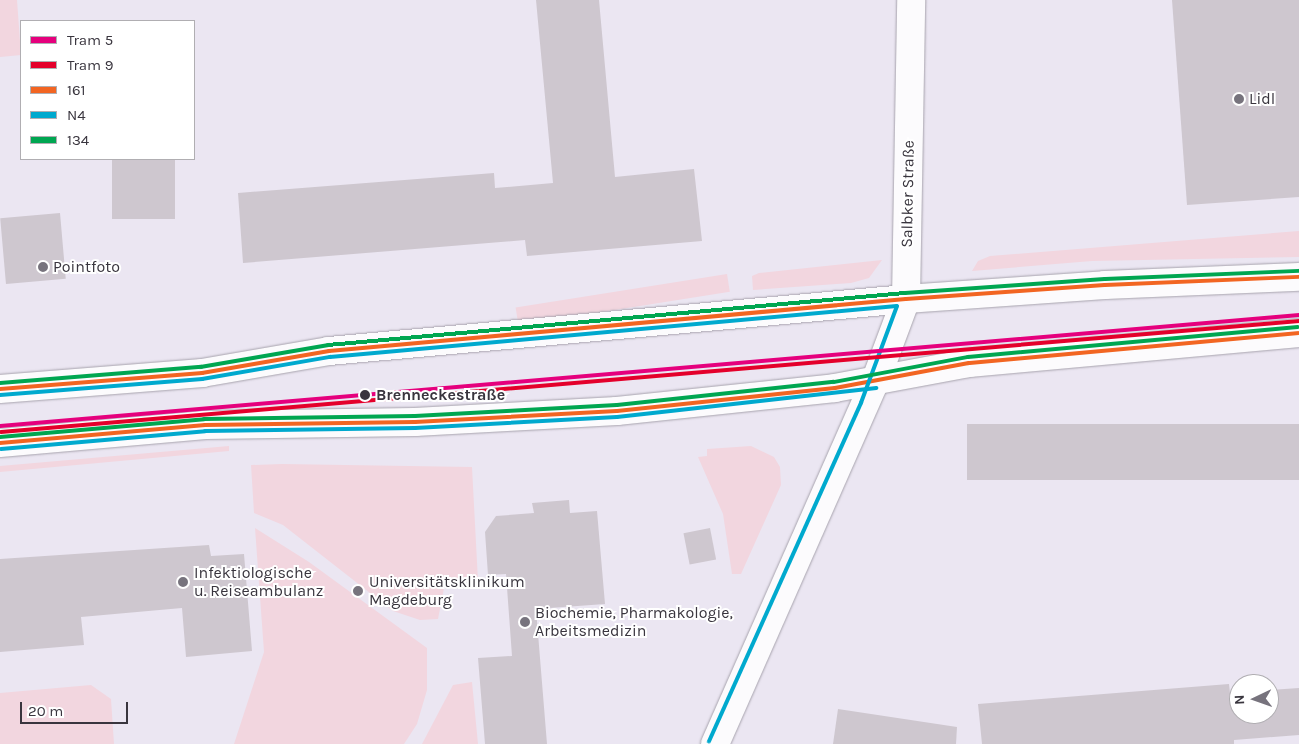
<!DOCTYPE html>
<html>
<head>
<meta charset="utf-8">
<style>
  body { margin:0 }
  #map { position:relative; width:1299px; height:744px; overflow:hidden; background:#ebe6f2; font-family:Karla,sans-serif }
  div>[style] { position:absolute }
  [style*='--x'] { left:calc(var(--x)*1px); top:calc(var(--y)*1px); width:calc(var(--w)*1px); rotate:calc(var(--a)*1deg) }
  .green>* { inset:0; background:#f2d6df; transform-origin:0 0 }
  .building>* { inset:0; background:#cec7cf; transform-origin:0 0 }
  .roads { filter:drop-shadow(0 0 1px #a7a3ad) drop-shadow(0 0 1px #a7a3ad) }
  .minor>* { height:28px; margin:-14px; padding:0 14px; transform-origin:14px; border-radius:14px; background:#fcfbfd }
  .tertiary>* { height:28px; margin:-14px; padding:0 14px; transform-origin:14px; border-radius:14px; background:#fcfbfd }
  .secondary>* { height:28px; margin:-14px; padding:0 14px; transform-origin:14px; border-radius:14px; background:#fcfbfd }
  .bus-1>* { height:4px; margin:-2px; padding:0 2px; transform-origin:2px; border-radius:2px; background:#f26522 }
  .bus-2>* { height:4px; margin:-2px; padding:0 2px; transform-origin:2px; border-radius:2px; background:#00a9ce }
  .bus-3>* { height:4px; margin:-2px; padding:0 2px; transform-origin:2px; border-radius:2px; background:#00a651 }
  .tram-1>* { height:4px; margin:-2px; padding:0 2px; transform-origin:2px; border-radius:2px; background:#e5007d }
  .tram-2>* { height:4px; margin:-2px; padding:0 2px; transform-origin:2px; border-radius:2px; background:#e4002b }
  .dots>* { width:14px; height:14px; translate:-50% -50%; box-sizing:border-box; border:2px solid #fff; border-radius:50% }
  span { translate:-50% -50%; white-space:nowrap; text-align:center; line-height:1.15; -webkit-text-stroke:4px #fff; paint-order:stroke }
  .poi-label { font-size:16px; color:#39353e }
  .left { translate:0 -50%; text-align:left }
  .street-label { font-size:16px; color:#39353e }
  .stop-label { font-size:16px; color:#39353e; font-weight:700 }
  .legend { position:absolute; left:20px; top:20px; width:175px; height:140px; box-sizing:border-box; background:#fff; border:1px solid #b0aeb2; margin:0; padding:6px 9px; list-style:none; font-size:15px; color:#39353e }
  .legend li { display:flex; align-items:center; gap:10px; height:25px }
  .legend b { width:25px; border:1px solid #b0aeb2 }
  .north { position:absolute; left:1229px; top:674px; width:50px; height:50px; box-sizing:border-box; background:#fff; border:1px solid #b0aeb2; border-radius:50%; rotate:267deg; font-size:14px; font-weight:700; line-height:20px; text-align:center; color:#39353e }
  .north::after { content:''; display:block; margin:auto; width:18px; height:22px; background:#77737d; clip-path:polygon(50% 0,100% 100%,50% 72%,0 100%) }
  .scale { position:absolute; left:20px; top:702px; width:108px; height:22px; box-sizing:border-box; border:2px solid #39353e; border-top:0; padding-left:6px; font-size:15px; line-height:18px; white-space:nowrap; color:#39353e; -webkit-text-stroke:4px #fff; paint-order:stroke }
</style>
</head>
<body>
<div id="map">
  <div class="green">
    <div style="clip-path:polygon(0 0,17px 0,21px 55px,0 57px)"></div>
    <div style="clip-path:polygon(1299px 231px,1299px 257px,1092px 261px,972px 271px,978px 261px,990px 256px)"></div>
    <div style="clip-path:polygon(882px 260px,869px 278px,851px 283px,753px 290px,752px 276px,759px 273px)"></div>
    <div style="left:727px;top:274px;width:18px;height:214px;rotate:81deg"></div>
    <div style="clip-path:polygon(229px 446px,229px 451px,0 472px,0 466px)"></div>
    <div style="clip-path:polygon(751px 446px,774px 457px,780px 467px,781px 485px,741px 574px,732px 574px,723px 514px,698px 457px,707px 456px,707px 449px)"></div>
    <div style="clip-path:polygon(282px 464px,472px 467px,478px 581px,445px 583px,438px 619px,420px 620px,393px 611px,283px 525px,254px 513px,251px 465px)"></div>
    <div style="clip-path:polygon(255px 528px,309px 562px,427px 648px,427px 690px,417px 724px,404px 744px,234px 744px,264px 652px)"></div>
    <div style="clip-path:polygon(472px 682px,478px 744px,422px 744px,453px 685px)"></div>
    <div style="clip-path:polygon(91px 685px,111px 699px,114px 744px,0 744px,0 693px)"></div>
  </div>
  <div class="building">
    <div style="clip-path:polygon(536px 0,599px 0,615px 177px,694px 169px,702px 241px,527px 256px,525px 240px,243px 263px,238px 193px,494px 173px,495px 188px,553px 183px)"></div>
    <div style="clip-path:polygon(1172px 0,1299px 0,1299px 197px,1187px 205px)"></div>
    <div style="left:112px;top:159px;width:63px;height:60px"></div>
    <div style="left:60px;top:213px;width:66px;height:60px;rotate:85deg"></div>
    <div style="left:1299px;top:424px;width:56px;height:332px;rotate:90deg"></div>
    <div style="clip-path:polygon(569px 500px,570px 513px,597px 511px,605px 604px,536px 609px,547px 744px,485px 744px,478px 658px,512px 656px,506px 574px,488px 575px,485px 532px,496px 516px,534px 513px,532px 503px)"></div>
    <div style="left:710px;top:528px;width:32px;height:27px;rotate:79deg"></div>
    <div style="clip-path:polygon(209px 545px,211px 556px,244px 554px,252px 651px,186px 657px,182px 608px,81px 617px,84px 645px,0 652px,0 559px)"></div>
    <div style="clip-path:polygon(1229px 684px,1230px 693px,1239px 692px,1239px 714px,1269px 714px,1269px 690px,1299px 688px,1299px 735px,1234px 740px,1234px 744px,982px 744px,978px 704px)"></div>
    <div style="clip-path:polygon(838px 709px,957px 727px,956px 744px,833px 744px)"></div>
  </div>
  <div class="roads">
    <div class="minor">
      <div style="--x:875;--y:382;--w:89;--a:-69.5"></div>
      <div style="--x:906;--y:299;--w:299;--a:-89"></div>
    </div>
    <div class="tertiary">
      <div style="--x:715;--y:744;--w:396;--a:-66.2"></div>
    </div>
    <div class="secondary">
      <div style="--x:0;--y:389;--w:203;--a:-4.5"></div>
      <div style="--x:202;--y:373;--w:129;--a:-9.8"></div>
      <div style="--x:329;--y:351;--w:579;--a:-5.15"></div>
      <div style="--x:906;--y:299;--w:199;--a:-4"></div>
      <div style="--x:1105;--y:285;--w:194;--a:-2.4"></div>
      <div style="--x:0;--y:443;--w:206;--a:-5"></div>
      <div style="--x:205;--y:425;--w:210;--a:-0.8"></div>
      <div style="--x:415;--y:422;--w:202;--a:-3.1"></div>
      <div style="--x:617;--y:411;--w:219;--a:-6"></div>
      <div style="--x:835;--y:388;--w:136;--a:-10.6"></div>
      <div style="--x:969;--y:363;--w:331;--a:-5.2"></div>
    </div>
  </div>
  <div class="bus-1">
    <div style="--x:0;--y:389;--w:203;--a:-4.5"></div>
    <div style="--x:202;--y:373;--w:129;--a:-9.8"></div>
    <div style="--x:329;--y:351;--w:579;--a:-5.15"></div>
    <div style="--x:906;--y:299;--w:199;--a:-4"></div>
    <div style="--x:1105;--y:285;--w:194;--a:-2.4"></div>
    <div style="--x:0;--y:443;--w:206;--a:-5"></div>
    <div style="--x:205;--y:425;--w:210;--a:-0.8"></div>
    <div style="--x:415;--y:422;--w:202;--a:-3.1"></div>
    <div style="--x:617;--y:411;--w:219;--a:-6"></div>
    <div style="--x:835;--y:388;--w:136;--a:-10.6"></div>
    <div style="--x:969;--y:363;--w:331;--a:-5.2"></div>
  </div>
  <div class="bus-2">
    <div style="--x:0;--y:395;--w:203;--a:-4.5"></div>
    <div style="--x:202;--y:379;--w:130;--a:-9.8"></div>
    <div style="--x:330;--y:357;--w:569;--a:-5.14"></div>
    <div style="--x:897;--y:306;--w:103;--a:110.4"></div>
    <div style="--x:861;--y:403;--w:371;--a:114.2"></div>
    <div style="--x:1;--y:449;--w:205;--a:-5"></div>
    <div style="--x:205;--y:431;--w:210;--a:-0.8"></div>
    <div style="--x:415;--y:428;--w:202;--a:-3.1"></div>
    <div style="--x:617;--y:417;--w:261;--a:-6.4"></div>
  </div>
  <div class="bus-3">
    <div style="--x:0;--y:383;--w:202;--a:-4.6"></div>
    <div style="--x:201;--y:367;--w:129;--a:-9.8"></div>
    <div style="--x:328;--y:345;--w:579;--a:-5.15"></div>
    <div style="--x:905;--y:293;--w:200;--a:-4"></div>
    <div style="--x:1105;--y:279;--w:194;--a:-2.4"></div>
    <div style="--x:0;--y:437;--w:205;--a:-5"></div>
    <div style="--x:204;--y:419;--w:211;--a:-0.8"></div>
    <div style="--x:415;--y:416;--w:202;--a:-3.1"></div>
    <div style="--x:617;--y:405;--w:218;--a:-6.1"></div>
    <div style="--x:834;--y:382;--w:136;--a:-10.6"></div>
    <div style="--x:968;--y:357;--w:331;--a:-5.2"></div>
  </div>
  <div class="tram-1">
    <div style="--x:0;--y:426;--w:1304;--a:-4.88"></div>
  </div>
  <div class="tram-2">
    <div style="--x:1;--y:432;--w:1303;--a:-4.89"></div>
  </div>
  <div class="dots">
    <div style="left:1239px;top:99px;background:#77737d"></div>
    <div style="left:43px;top:267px;background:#77737d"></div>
    <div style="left:365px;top:395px;background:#39353e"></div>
    <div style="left:183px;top:582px;background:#77737d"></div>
    <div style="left:358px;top:591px;background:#77737d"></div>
    <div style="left:525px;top:622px;background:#77737d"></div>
  </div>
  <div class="poi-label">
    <span class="left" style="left:1249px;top:99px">Lidl</span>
    <span class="left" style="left:53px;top:267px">Pointfoto</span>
    <span class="left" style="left:194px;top:582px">Infektiologische<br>u. Reiseambulanz</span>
    <span class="left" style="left:369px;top:591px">Universitätsklinikum<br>Magdeburg</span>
    <span class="left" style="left:535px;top:622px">Biochemie, Pharmakologie,<br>Arbeitsmedizin</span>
  </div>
  <div class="street-label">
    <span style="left:908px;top:194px;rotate:-89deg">Salbker Straße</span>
  </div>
  <div class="stop-label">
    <span class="left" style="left:376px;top:395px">Brenneckestraße</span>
  </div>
  <ul class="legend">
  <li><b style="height:6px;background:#e5007d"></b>Tram 5</li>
  <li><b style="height:6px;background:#e4002b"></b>Tram 9</li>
  <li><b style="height:6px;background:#f26522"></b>161</li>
  <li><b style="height:6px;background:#00a9ce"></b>N4</li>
  <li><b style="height:6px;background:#00a651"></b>134</li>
  </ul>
  <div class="north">N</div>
  <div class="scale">20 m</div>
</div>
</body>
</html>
